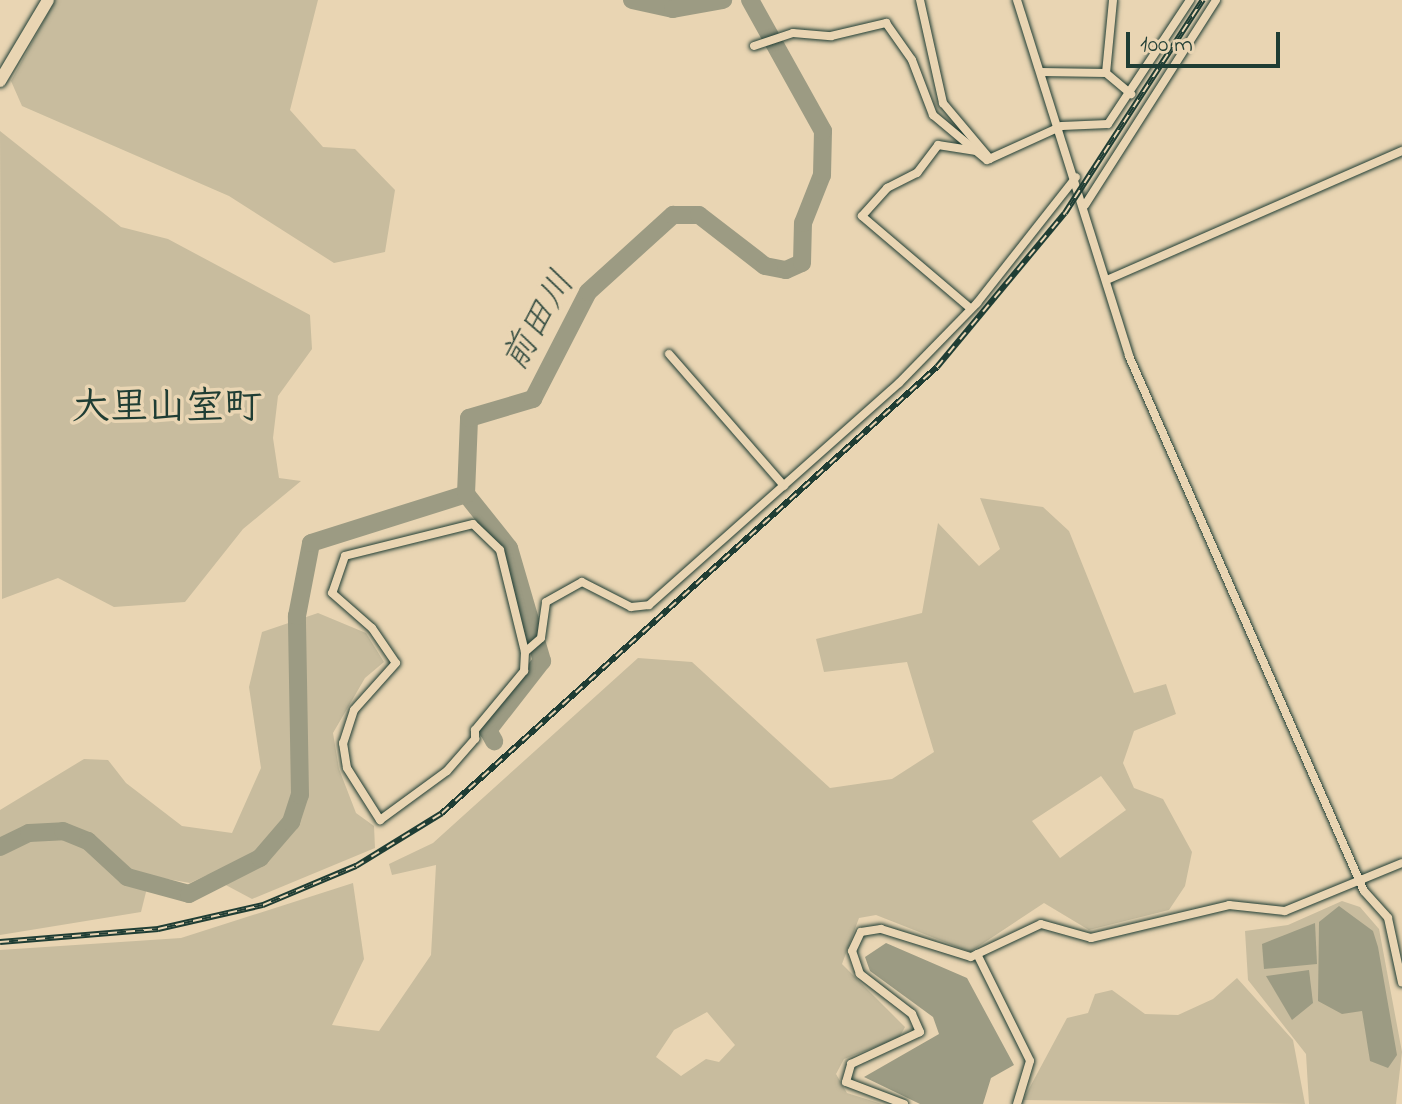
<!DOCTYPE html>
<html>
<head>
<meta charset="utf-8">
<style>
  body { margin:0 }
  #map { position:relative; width:1402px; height:1104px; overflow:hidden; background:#e9d5b3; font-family:"Indie Flower","Klee One",sans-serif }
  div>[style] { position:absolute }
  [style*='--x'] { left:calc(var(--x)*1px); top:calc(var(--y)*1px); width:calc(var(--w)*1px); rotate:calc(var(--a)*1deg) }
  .green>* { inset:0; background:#c8bc9e }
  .water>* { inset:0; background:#9c9b83 }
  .river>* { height:18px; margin:-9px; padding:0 9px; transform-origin:9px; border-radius:9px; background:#9c9b83 }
  .roads { filter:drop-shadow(0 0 2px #1f3d34) drop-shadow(0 0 2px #1f3d34) }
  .street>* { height:8px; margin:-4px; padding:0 4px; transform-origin:4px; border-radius:4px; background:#e9d5b3 }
  .secondary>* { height:12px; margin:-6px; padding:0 6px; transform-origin:6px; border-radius:6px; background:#e9d5b3 }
  .rail>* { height:6px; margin-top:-3px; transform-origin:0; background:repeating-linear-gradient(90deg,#e9d5b3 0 9px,#1f3d34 0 18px); box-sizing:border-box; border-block:2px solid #1f3d34 }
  span { translate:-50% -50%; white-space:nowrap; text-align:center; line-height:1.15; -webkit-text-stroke:7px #e9d5b3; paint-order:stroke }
  .water-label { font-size:36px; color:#324b40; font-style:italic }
  .quarter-label { font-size:38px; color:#1f3d34; font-weight:700 }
  .scale { position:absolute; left:1126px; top:32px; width:154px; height:36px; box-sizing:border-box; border:4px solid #1f3d34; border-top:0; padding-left:10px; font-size:24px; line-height:28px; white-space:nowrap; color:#1f3d34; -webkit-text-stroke:6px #e9d5b3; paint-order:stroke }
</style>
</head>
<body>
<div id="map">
  <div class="green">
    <div style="clip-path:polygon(49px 0,318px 0,290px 110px,323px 147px,355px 149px,395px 190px,385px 252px,334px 263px,229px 196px,22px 106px,11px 81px,53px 4px)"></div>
    <div style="clip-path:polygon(0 131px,121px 227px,168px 239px,310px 315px,312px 349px,278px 396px,273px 438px,279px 478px,301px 481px,243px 529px,185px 602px,114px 607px,58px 578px,2px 599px)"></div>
    <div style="clip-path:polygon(evenodd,980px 498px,1043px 507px,1069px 531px,1134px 693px,1166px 684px,1176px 714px,1134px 731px,1123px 763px,1134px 788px,1163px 799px,1192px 852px,1185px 886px,1169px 910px,1089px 930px,1044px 903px,970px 952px,876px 915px,859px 918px,842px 964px,905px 1027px,899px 1038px,844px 1059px,836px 1074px,847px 1093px,882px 1104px,0 1104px,0 950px,181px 938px,353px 883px,364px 959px,332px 1025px,379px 1031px,431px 955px,436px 865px,392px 875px,389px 864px,433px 843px,638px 658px,692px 662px,830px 788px,892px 779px,934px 752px,907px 662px,824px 672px,816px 639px,922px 613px,938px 523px,979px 566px,1000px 549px,980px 498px,1101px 776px,1126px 810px,1060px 858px,1032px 821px,1101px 776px,980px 498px,707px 1012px,735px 1045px,719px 1062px,706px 1059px,681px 1076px,656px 1057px,674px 1030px,707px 1012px)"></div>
    <div style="clip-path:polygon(318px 613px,366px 633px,384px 662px,365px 678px,333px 733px,339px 769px,356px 813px,374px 826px,375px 848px,252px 899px,207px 875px,190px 883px,150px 876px,141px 912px,0 935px,0 810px,84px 759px,108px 760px,126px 783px,182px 826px,232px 833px,261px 768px,249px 687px,262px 632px)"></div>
    <div style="clip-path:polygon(1342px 901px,1360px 907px,1379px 929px,1402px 1052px,1396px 1104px,1309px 1104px,1306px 1054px,1248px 980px,1245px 931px,1288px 925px)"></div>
    <div style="clip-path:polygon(1237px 978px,1293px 1040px,1305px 1104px,1023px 1100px,1067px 1018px,1088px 1013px,1095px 994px,1112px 990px,1145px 1014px,1178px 1015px,1213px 999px)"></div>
  </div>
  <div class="water">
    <div style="clip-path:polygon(1339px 906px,1373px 931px,1378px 947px,1397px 1055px,1388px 1068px,1370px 1061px,1362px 1011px,1342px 1014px,1318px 1001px,1319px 922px)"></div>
    <div style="clip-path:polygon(1315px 923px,1317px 964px,1264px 969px,1262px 944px)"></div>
    <div style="clip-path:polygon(886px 943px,967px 978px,1014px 1065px,991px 1078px,983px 1104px,920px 1104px,864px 1077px,939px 1034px,933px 1017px,870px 971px,865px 957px)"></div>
    <div style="clip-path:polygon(1309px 970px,1313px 1003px,1292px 1020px,1266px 976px)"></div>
  </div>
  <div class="river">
    <div style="--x:632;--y:0;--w:42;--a:12.4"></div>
    <div style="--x:673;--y:9;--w:51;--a:-10.2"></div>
    <div style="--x:466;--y:494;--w:69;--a:51.5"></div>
    <div style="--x:509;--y:548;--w:118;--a:73.7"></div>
    <div style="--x:542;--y:661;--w:88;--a:128"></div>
    <div style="--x:488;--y:730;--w:13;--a:61"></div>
    <div style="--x:0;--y:847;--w:32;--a:-26"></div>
    <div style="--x:29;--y:833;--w:34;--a:-3"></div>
    <div style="--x:63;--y:831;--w:27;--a:22"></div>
    <div style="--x:88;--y:841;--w:53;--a:42.7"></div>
    <div style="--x:127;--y:877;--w:64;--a:15.3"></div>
    <div style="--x:189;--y:894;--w:80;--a:-26.9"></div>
    <div style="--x:260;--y:858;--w:48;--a:-49.3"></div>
    <div style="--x:291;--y:822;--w:28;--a:-72"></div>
    <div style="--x:300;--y:795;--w:179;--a:-91"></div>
    <div style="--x:297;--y:616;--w:74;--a:-79.1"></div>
    <div style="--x:311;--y:543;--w:163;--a:-17.5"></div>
    <div style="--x:466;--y:494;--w:76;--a:-87.7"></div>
    <div style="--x:469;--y:418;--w:67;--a:-16.5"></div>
    <div style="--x:533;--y:399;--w:120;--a:-62.8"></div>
    <div style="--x:588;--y:292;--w:115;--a:-42.2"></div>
    <div style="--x:673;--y:215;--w:26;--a:0"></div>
    <div style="--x:699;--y:215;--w:83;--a:37.7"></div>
    <div style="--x:765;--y:266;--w:21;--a:11"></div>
    <div style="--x:786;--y:270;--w:17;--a:-24"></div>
    <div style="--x:802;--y:263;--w:40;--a:-88.6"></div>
    <div style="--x:803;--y:223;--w:52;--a:-68.4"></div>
    <div style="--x:822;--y:175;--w:44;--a:-88.7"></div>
    <div style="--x:823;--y:131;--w:150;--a:-119.1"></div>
  </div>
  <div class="roads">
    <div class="street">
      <div style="--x:920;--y:0;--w:106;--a:77.4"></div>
      <div style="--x:943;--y:103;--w:73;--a:50"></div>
      <div style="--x:1017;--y:0;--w:373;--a:72.5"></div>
      <div style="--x:1129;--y:356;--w:584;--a:66.29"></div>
      <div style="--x:1364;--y:891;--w:36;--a:48"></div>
      <div style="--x:1388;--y:918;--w:66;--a:77.8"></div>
      <div style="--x:754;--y:46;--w:41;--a:-18.4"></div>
      <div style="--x:793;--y:33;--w:38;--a:5"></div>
      <div style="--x:831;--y:36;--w:57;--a:-13.3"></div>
      <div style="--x:886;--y:23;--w:45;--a:54.9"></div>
      <div style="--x:912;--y:60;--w:59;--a:69.1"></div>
      <div style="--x:933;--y:115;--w:70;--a:39.8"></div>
      <div style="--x:987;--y:160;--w:82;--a:-24.4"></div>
      <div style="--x:1062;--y:126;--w:46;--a:-2.5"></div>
      <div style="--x:1108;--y:124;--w:149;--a:-56.5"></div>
      <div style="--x:1041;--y:72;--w:65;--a:0.9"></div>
      <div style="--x:1106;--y:73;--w:33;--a:40"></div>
      <div style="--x:1106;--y:73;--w:73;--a:-84.5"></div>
      <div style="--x:1085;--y:205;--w:243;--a:-57.4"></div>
      <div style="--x:1109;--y:279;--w:320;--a:-23.6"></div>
      <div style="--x:970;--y:308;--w:142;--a:-139.6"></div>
      <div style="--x:862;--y:216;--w:38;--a:-48"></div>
      <div style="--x:887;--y:188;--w:34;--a:-27"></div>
      <div style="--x:917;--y:173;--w:35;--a:-53"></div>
      <div style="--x:938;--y:145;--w:37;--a:9"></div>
      <div style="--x:669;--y:354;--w:175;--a:48.9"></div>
      <div style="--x:525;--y:652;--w:105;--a:-103.8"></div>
      <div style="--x:500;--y:550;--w:37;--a:-136"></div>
      <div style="--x:473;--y:524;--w:132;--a:166"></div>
      <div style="--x:345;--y:556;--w:39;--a:109"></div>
      <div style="--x:332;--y:593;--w:53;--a:41.2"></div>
      <div style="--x:372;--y:628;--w:42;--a:55.6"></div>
      <div style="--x:396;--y:663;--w:63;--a:131.8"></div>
      <div style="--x:354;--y:710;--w:35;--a:108"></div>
      <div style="--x:343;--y:743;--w:25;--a:81"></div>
      <div style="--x:347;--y:768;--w:62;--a:57.6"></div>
      <div style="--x:380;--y:820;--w:83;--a:-36.2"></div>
      <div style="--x:447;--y:771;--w:43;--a:-48.8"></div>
      <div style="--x:475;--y:739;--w:9;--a:-90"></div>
      <div style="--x:475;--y:730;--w:77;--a:-50.3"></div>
      <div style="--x:524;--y:671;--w:19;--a:-87"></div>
      <div style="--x:525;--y:652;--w:21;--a:-41"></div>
      <div style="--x:541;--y:638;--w:36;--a:-82"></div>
      <div style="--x:546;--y:602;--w:41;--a:-29.1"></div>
      <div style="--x:582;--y:582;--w:55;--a:27"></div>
      <div style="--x:631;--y:607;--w:18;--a:-6"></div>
      <div style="--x:649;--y:605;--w:334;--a:-41.6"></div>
      <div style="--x:899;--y:383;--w:112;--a:-45.7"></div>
      <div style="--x:977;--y:303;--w:160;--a:-51.8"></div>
      <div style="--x:977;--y:954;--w:119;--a:63.6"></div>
      <div style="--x:1030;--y:1061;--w:45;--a:106.8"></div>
      <div style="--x:904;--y:1104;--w:62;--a:-159.2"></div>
      <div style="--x:846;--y:1082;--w:19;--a:-74"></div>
      <div style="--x:851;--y:1064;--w:76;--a:-24.9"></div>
      <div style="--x:920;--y:1032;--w:20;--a:-114"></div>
      <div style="--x:912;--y:1014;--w:66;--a:-142.4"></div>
      <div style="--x:860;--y:974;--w:24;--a:-109"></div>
      <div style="--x:852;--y:951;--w:21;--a:-65"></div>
      <div style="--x:861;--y:932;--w:20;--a:-9"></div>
      <div style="--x:881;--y:929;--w:94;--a:17.3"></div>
      <div style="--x:971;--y:957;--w:77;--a:-25.2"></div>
      <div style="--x:1041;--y:924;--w:52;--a:15.6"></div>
      <div style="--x:1091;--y:938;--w:142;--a:-13.4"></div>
      <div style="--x:1229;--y:905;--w:56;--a:6.1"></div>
      <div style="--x:1285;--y:911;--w:126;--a:-22.3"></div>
    </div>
    <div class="secondary">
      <div style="--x:0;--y:81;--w:94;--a:-59.3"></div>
    </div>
  </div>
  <div class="rail">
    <div style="--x:0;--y:942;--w:159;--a:-4.7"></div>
    <div style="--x:158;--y:929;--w:108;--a:-12.9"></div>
    <div style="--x:263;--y:905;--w:101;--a:-22.8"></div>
    <div style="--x:356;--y:866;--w:101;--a:-31.6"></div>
    <div style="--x:442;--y:813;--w:666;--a:-42.02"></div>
    <div style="--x:937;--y:367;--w:200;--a:-50.3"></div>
    <div style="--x:1065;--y:213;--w:254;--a:-57.1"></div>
  </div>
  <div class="water-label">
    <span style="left:540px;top:322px;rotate:-60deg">前田川</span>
  </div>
  <div class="quarter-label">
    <span style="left:167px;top:410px">大里山室町</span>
  </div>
  <div class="scale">100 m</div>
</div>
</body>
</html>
